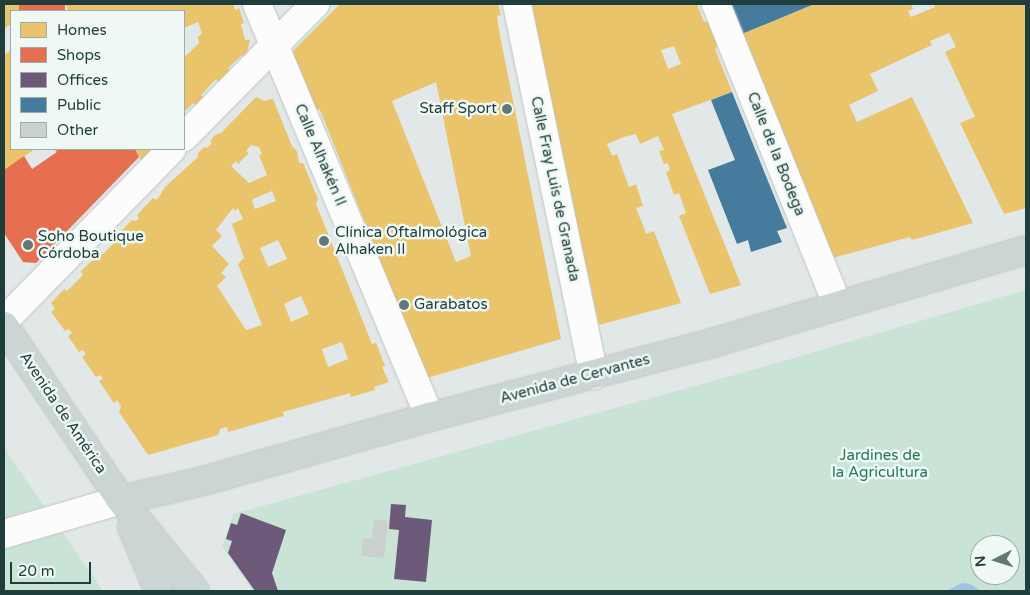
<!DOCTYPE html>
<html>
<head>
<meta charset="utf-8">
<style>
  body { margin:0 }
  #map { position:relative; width:1030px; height:595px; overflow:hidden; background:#e2e8e7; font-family:"Varela Round",sans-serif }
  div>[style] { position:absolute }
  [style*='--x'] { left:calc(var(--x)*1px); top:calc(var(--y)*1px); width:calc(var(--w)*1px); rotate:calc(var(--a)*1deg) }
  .green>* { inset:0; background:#c9e4d6 }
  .water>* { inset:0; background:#9dc6dc }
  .homes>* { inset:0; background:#e9c46a }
  .shops>* { inset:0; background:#e76f51; transform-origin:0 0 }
  .offices>* { inset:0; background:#6d597a }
  .public>* { inset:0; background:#457b9d }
  .building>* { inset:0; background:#c9d0ce }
  .roads { filter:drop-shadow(0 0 1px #bfc5c4) drop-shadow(0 0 1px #bfc5c4) }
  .minor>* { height:28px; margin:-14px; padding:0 14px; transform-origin:14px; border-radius:14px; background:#fbfcfb }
  .major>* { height:28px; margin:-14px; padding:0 14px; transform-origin:14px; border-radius:14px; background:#cbd5d4 }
  .dots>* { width:14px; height:14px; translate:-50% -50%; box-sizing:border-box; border:2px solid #eff8f5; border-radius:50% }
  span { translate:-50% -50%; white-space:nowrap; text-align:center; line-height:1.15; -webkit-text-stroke:5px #eff8f5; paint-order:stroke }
  .poi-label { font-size:15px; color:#1e3d3b }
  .right { translate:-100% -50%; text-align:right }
  .left { translate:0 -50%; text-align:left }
  .street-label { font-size:15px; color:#1e3d3b }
  .park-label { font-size:15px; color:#247856 }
  .frame { position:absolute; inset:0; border:5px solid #1e3d3b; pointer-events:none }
  .legend { position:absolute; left:10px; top:10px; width:175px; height:140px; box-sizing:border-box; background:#eff8f5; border:1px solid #9badab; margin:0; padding:6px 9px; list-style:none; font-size:15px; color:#1e3d3b }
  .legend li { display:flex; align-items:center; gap:10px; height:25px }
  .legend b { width:25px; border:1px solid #9badab }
  .north { position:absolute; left:970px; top:535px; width:50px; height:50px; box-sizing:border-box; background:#eff8f5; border:1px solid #9badab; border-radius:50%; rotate:265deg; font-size:14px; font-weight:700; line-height:20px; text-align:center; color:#1e3d3b }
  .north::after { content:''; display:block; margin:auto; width:18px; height:22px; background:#637977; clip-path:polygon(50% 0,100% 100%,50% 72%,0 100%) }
  .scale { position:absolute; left:10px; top:562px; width:81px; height:22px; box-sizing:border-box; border:2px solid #1e3d3b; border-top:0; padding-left:6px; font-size:15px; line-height:18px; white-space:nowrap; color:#1e3d3b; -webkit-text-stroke:4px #eff8f5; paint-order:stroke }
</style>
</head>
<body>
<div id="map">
  <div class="green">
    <div style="clip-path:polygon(evenodd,1026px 290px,1026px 591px,253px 591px,222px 547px,233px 514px,756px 369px,1026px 290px,980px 545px,1010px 545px,1010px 575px,980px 575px,980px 545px)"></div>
    <div style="clip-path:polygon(4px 448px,103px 591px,4px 591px)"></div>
  </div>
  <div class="water">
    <div style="clip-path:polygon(962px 583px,970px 584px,981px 591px,946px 591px)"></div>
  </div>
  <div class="homes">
    <div style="clip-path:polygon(4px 4px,19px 4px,22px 11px,11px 11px,11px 24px,4px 29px)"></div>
    <div style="clip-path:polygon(65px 4px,233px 4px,235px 10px,239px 8px,244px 23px,241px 24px,245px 40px,250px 40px,246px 56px,242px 55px,228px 68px,230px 71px,219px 82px,216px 79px,201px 95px,204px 98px,196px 106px,193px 103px,184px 112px,184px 53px,186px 56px,199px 43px,198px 37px,202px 33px,198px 22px,184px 28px,184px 11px,68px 11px)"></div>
    <div style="clip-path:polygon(evenodd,340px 4px,498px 4px,501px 15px,497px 16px,500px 36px,561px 339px,427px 378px,321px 112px,319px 109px,316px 110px,292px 52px,340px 4px,436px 82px,471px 256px,456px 262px,392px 101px,436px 82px)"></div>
    <div style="clip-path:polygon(evenodd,525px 4px,697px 4px,704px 22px,709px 21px,718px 45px,715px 49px,732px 92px,672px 114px,741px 285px,710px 294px,679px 216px,686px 213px,679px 193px,674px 195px,666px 172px,670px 170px,668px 163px,664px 164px,659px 151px,664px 150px,658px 136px,640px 144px,636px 134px,624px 137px,607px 144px,612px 156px,617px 154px,629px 187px,636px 184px,643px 206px,636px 208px,644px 228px,646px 234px,654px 231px,681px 303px,599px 325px,586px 264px,583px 264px,525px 4px,674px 46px,681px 64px,668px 69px,661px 50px,674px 46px)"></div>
    <div style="clip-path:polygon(815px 4px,911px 4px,913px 9px,908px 11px,911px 17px,935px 7px,934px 4px,1026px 4px,1026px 208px,1004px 214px,960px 123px,975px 117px,945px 52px,956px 47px,949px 33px,930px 41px,932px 45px,870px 74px,878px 91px,849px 105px,857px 122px,912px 97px,973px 223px,912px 240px,910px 237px,825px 260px,737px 36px)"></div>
    <div style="clip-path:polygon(11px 50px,11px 149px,35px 149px,4px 170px,4px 55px)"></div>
    <div style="clip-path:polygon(evenodd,256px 97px,264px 101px,273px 99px,292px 146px,297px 151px,299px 163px,303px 163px,318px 199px,316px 204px,372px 344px,376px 343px,385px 366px,382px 367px,389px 382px,374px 387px,375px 390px,351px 397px,350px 393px,283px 412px,284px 416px,228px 432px,227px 427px,220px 429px,218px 435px,148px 455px,119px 412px,121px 406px,117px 400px,114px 403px,99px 381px,103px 379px,100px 375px,96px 377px,82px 357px,86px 354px,83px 350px,79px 352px,68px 336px,72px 333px,69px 329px,65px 331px,51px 312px,55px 309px,51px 303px,64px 289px,67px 291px,83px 275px,81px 271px,99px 254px,103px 254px,116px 241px,116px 236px,132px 220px,136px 221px,139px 218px,137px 215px,153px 198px,156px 200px,159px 197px,165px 187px,198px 157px,198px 153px,204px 147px,207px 148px,212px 143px,210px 142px,214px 136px,219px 133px,220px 134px,256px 97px,251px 145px,259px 147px,262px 154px,259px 155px,267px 175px,249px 183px,231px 166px,236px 161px,238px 164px,249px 153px,246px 151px,251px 145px,256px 97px,272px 191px,276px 201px,255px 209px,252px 201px,253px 199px,272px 191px,256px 97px,233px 208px,235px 211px,238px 208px,243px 219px,232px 224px,244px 258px,238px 264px,262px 325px,246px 330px,217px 286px,226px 277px,221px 273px,229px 264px,212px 246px,222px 236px,216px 230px,233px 208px,256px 97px,278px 240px,287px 259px,268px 267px,260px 248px,278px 240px,256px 97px,301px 296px,309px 314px,291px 322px,284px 304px,301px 296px,256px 97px,342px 342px,348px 359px,328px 367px,322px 349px,342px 342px)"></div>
    <div style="clip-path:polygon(135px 149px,148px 149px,151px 151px,141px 160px)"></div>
  </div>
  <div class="shops">
    <div style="left:19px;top:4px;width:46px;height:8px"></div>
    <div style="clip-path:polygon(54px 149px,135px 149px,139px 157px,36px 263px,23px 262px,4px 233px,4px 170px,24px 156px,32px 169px,57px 152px)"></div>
  </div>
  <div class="offices">
    <div style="clip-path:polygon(391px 504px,406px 505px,405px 517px,432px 520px,426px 582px,394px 579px,399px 530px,389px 529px)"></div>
    <div style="clip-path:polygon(241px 513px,286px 530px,272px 573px,278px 591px,255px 591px,228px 553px,232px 541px,226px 539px,231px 523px,237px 525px)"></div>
  </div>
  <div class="public">
    <div style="clip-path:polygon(725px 4px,811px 4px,812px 5px,737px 36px)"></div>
    <div style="clip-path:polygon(732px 92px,787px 228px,777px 231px,782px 242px,751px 252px,748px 240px,737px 244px,708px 170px,735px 160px,711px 100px)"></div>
  </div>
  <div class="building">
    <div style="clip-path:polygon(374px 519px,388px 521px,384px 558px,361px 556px,363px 538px,372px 539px)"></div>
  </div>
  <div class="roads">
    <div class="minor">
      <div style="--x:257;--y:4;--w:448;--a:67.3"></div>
      <div style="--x:517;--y:4;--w:379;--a:78.3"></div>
      <div style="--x:716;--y:4;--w:323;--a:68"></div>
      <div style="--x:184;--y:137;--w:187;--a:-45.4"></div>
      <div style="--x:4;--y:321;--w:240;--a:-45.7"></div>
      <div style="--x:4;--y:534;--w:122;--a:-16.2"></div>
    </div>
    <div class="major">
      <div style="--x:4;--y:326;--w:210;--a:56.1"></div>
      <div style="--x:121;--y:500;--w:117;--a:50.9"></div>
      <div style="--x:121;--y:500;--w:88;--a:-13.1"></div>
      <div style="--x:207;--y:480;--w:232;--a:-15.8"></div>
      <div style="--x:430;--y:417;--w:292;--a:-14.7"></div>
      <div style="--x:712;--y:343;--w:327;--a:-16.5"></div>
      <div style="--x:132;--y:527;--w:69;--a:67.1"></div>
    </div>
  </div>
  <div class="dots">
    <div style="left:507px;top:109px;background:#637977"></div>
    <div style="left:324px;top:241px;background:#637977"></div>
    <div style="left:28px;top:245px;background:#637977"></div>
    <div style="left:404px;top:305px;background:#637977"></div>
  </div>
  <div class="poi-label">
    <span class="right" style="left:497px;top:109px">Staff Sport</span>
    <span class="left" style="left:335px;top:241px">Clínica Oftalmológica<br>Alhaken II</span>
    <span class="left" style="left:38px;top:245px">Soho Boutique<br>Córdoba</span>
    <span class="left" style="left:414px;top:305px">Garabatos</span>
  </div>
  <div class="street-label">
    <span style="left:776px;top:154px;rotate:68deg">Calle de la Bodega</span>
    <span style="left:320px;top:155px;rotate:67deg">Calle Alhakén II</span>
    <span style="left:555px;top:189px;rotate:78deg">Calle Fray Luis de Granada</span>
    <span style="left:575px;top:379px;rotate:-15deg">Avenida de Cervantes</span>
    <span style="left:63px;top:413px;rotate:56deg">Avenida de América</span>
  </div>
  <div class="park-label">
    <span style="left:880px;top:464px">Jardines de<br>la Agricultura</span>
  </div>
  <div class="frame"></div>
  <ul class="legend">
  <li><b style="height:14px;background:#e9c46a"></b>Homes</li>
  <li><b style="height:14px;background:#e76f51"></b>Shops</li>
  <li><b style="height:14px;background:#6d597a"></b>Offices</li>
  <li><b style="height:14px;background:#457b9d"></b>Public</li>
  <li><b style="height:14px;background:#c9d0ce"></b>Other</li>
  </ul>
  <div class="north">N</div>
  <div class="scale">20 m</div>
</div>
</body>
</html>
